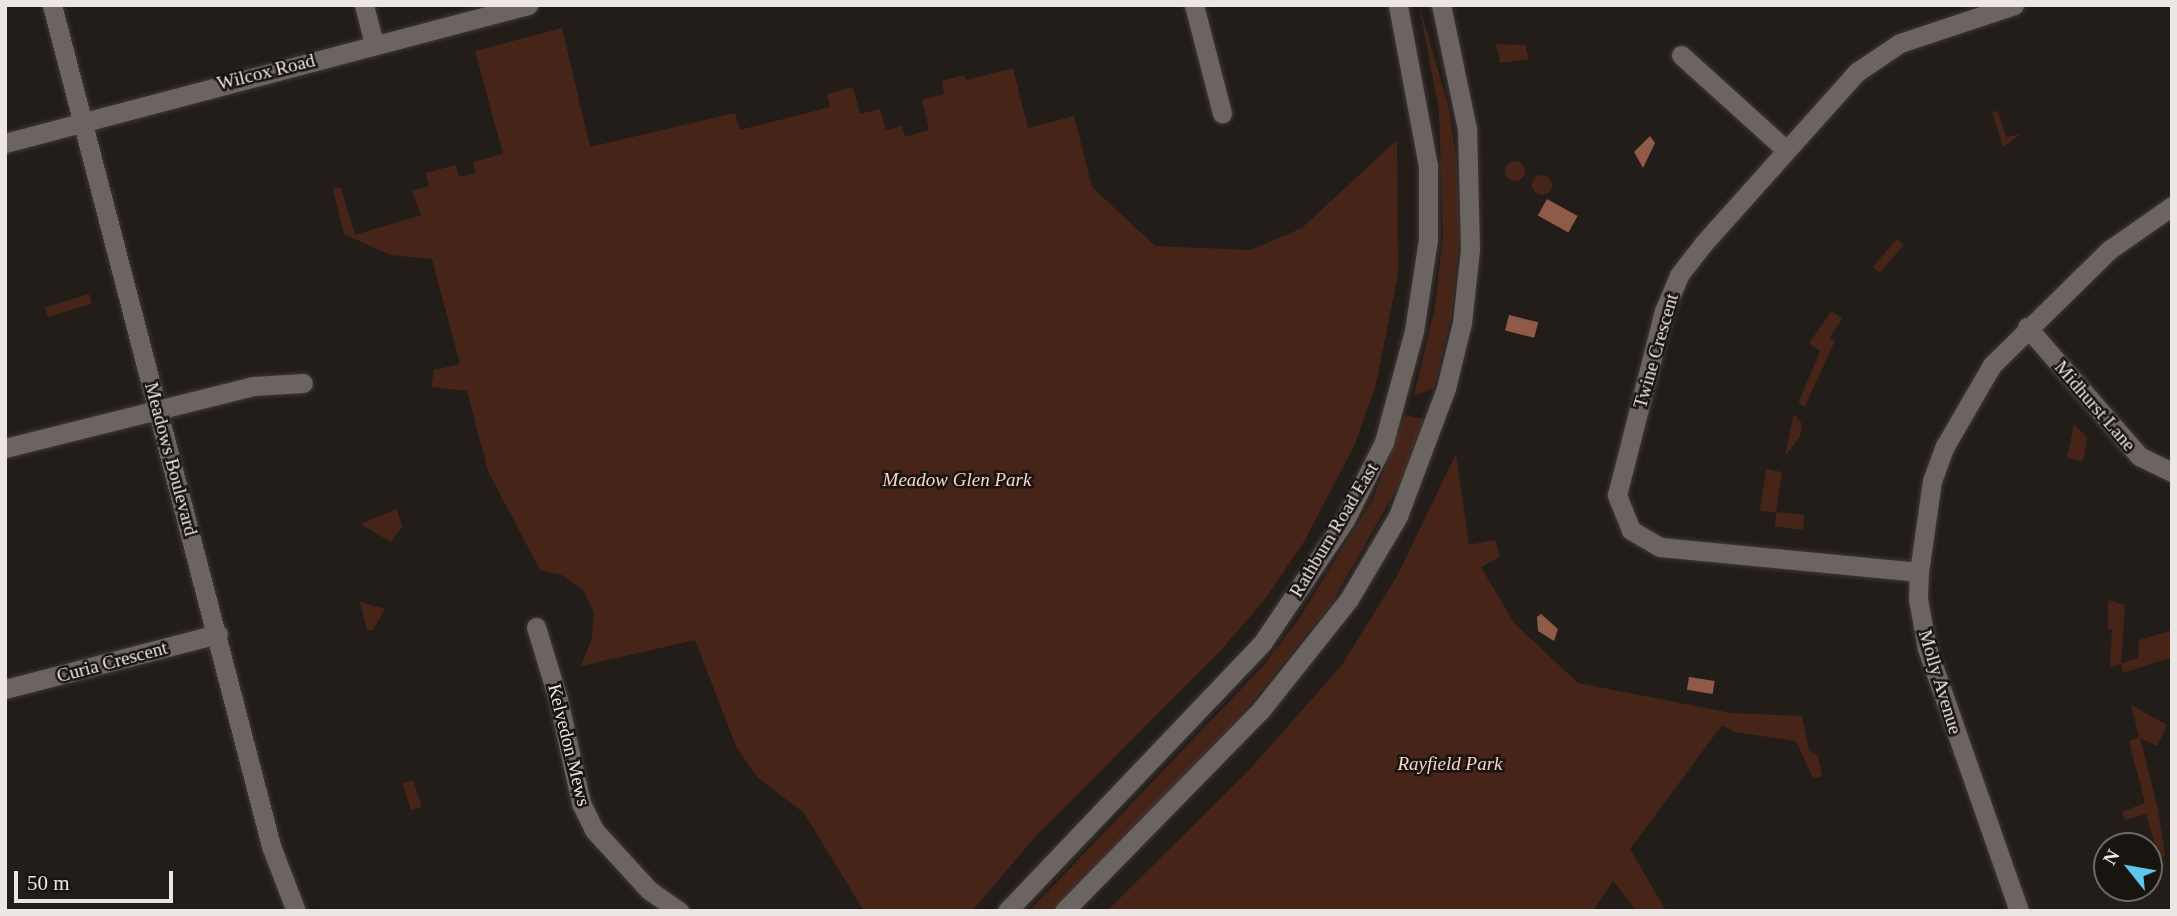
<!DOCTYPE html>
<html>
<head>
<meta charset="utf-8">
<style>
  body { margin:0 }
  #map { position:relative; width:2177px; height:916px; overflow:hidden; background:#231d1a; font-family:"Times New Roman",serif }
  div>[style] { position:absolute }
  [style*='--x'] { left:calc(var(--x)*1px); top:calc(var(--y)*1px); width:calc(var(--w)*1px); rotate:calc(var(--a)*1deg) }
  .green>* { inset:0; background:#462518; transform-origin:0 0 }
  .round { border-radius:50% }
  .water>* { inset:0; background:#8f5b48; transform-origin:0 0 }
  .roads { filter:drop-shadow(0 0 2px #3e3837) drop-shadow(0 0 2px #3e3837) }
  .minor>* { height:19px; margin:-9.5px; padding:0 9.5px; transform-origin:9.5px; border-radius:9.5px; background:#6c6461 }
  .tertiary>* { height:19px; margin:-9.5px; padding:0 9.5px; transform-origin:9.5px; border-radius:9.5px; background:#6c6461 }
  span { translate:-50% -50%; white-space:nowrap; text-align:center; line-height:1.15; -webkit-text-stroke:5px #1a1411; paint-order:stroke }
  .street-label { font-size:19px; color:#ece7e5 }
  .park-label { font-size:19px; color:#f8d6c9; font-style:italic }
  .frame { position:absolute; inset:0; border:7px solid #ece7e5; pointer-events:none }
  .north { position:absolute; left:2093px; top:832px; width:70px; height:70px; box-sizing:border-box; background:#1a1411; border:2px solid #6e6866; border-radius:50%; rotate:301deg; font-size:19px; font-weight:700; line-height:28px; text-align:center; color:#ece7e5 }
  .north::after { content:''; display:block; margin:auto; width:24px; height:32px; background:#5cc7e8; clip-path:polygon(50% 0,100% 100%,50% 72%,0 100%) }
  .scale { position:absolute; left:14px; top:871px; width:159px; height:32px; box-sizing:border-box; border:4px solid #ece7e5; border-top:0; padding-left:9px; font-size:21px; line-height:24px; white-space:nowrap; color:#ece7e5; -webkit-text-stroke:5px #1a1411; paint-order:stroke }
</style>
</head>
<body>
<div id="map">
  <div class="green">
    <div style="clip-path:polygon(1419px 5px,1449px 108px,1457px 165px,1459px 241px,1452px 313px,1434px 388px,1414px 396px,1435px 307px,1443px 234px,1439px 110px)"></div>
    <div style="clip-path:polygon(562px 28px,590px 147px,735px 113px,740px 130px,830px 107px,827px 94px,853px 87px,860px 114px,880px 109px,886px 130px,902px 126px,905px 137px,929px 130px,922px 100px,944px 94px,942px 81px,964px 75px,966px 80px,1013px 68px,1028px 128px,1074px 116px,1092px 187px,1155px 246px,1251px 250px,1302px 228px,1397px 140px,1398px 274px,1376px 384px,1355px 444px,1305px 540px,1265px 599px,1222px 649px,1035px 837px,972px 911px,864px 911px,804px 813px,757px 777px,736px 746px,695px 640px,581px 666px,592px 638px,594px 612px,583px 590px,562px 575px,540px 570px,488px 471px,467px 391px,431px 387px,434px 370px,460px 364px,432px 259px,390px 255px,344px 234px,333px 189px,341px 188px,355px 235px,421px 215px,412px 191px,429px 186px,426px 173px,456px 165px,459px 177px,476px 173px,473px 162px,503px 154px,475px 51px)"></div>
    <div style="clip-path:polygon(1496px 44px,1525px 45px,1529px 59px,1500px 63px)"></div>
    <div style="clip-path:polygon(1998px 111px,2006px 137px,2021px 134px,2003px 147px,1992px 112px)"></div>
    <div class="round" style="left:1505px;top:161px;width:20px;height:20px"></div>
    <div class="round" style="left:1532px;top:175px;width:20px;height:20px"></div>
    <div style="left:1897px;top:239px;width:9px;height:37px;rotate:41deg"></div>
    <div style="left:89px;top:294px;width:10px;height:46px;rotate:73deg"></div>
    <div style="clip-path:polygon(1832px 311px,1842px 319px,1830px 337px,1835px 341px,1805px 406px,1798px 404px,1820px 351px,1809px 343px)"></div>
    <div style="clip-path:polygon(1794px 414px,1802px 424px,1800px 437px,1785px 456px)"></div>
    <div style="clip-path:polygon(1405px 415px,1424px 419px,1399px 485px,1330px 606px,1240px 717px,1053px 911px,1029px 911px,1263px 666px,1298px 620px,1373px 499px)"></div>
    <div style="clip-path:polygon(2074px 424px,2087px 438px,2083px 461px,2067px 458px)"></div>
    <div style="clip-path:polygon(1456px 454px,1469px 545px,1495px 540px,1500px 557px,1481px 567px,1514px 623px,1578px 683px,1731px 713px,1802px 716px,1809px 750px,1818px 756px,1822px 776px,1813px 778px,1796px 741px,1735px 732px,1722px 725px,1630px 849px,1666px 911px,1637px 911px,1613px 881px,1593px 911px,1107px 911px,1250px 769px,1342px 665px,1397px 576px)"></div>
    <div style="clip-path:polygon(1766px 469px,1782px 472px,1776px 512px,1804px 515px,1803px 530px,1775px 526px,1776px 512px,1760px 511px)"></div>
    <div style="clip-path:polygon(397px 509px,402px 527px,391px 542px,361px 524px)"></div>
    <div style="clip-path:polygon(2108px 600px,2125px 605px,2121px 663px,2138px 658px,2139px 640px,2172px 630px,2172px 657px,2123px 673px,2121px 664px,2110px 667px,2112px 629px,2108px 629px)"></div>
    <div style="clip-path:polygon(360px 602px,385px 609px,373px 630px,367px 630px)"></div>
    <div style="clip-path:polygon(2131px 705px,2167px 725px,2157px 746px,2140px 738px,2158px 809px,2165px 856px,2159px 858px,2146px 814px,2125px 820px,2122px 812px,2145px 803px,2129px 741px,2139px 737px)"></div>
    <div style="left:413px;top:780px;width:28px;height:11px;rotate:72deg"></div>
  </div>
  <div class="water">
    <div style="clip-path:polygon(1650px 136px,1655px 143px,1643px 168px,1634px 152px)"></div>
    <div style="left:1547px;top:199px;width:35px;height:19px;rotate:29deg"></div>
    <div style="left:1509px;top:315px;width:30px;height:16px;rotate:14deg"></div>
    <div style="clip-path:polygon(1541px 614px,1558px 629px,1554px 641px,1538px 631px,1537px 617px)"></div>
    <div style="left:1689px;top:677px;width:26px;height:13px;rotate:9deg"></div>
  </div>
  <div class="roads">
    <div class="minor">
      <div style="--x:52;--y:5;--w:869;--a:75.4"></div>
      <div style="--x:271;--y:846;--w:70;--a:69"></div>
      <div style="--x:364;--y:5;--w:40;--a:75.6"></div>
      <div style="--x:1194;--y:5;--w:112;--a:75.5"></div>
      <div style="--x:1681;--y:55;--w:140;--a:42.1"></div>
      <div style="--x:5;--y:143;--w:541;--a:-14.78"></div>
      <div style="--x:2027;--y:327;--w:171;--a:49"></div>
      <div style="--x:2139;--y:456;--w:37;--a:26"></div>
      <div style="--x:5;--y:448;--w:257;--a:-14"></div>
      <div style="--x:254;--y:386;--w:49;--a:-3.5"></div>
      <div style="--x:1919;--y:572;--w:260;--a:-174.5"></div>
      <div style="--x:1660;--y:547;--w:34;--a:-150"></div>
      <div style="--x:1631;--y:530;--w:38;--a:-112"></div>
      <div style="--x:1617;--y:495;--w:190;--a:-75.7"></div>
      <div style="--x:1664;--y:311;--w:39;--a:-67"></div>
      <div style="--x:1679;--y:275;--w:39;--a:-52"></div>
      <div style="--x:1703;--y:244;--w:231;--a:-48.2"></div>
      <div style="--x:1857;--y:72;--w:52;--a:-34"></div>
      <div style="--x:1900;--y:43;--w:120;--a:-18.4"></div>
      <div style="--x:536;--y:627;--w:75;--a:73"></div>
      <div style="--x:558;--y:699;--w:107;--a:77.5"></div>
      <div style="--x:581;--y:803;--w:30;--a:64"></div>
      <div style="--x:594;--y:830;--w:81;--a:47.5"></div>
      <div style="--x:649;--y:890;--w:37;--a:35"></div>
      <div style="--x:5;--y:689;--w:220;--a:-14.5"></div>
      <div style="--x:2019;--y:911;--w:279;--a:-109.3"></div>
      <div style="--x:1927;--y:648;--w:50;--a:-100.4"></div>
      <div style="--x:1918;--y:599;--w:27;--a:-88"></div>
      <div style="--x:1919;--y:572;--w:92;--a:-81.9"></div>
      <div style="--x:1932;--y:481;--w:37;--a:-70"></div>
      <div style="--x:1945;--y:446;--w:94;--a:-59.9"></div>
      <div style="--x:1992;--y:365;--w:164;--a:-44.5"></div>
      <div style="--x:2109;--y:250;--w:77;--a:-34.9"></div>
    </div>
    <div class="tertiary">
      <div style="--x:1007;--y:911;--w:371;--a:-46.4"></div>
      <div style="--x:1263;--y:642;--w:147;--a:-56.1"></div>
      <div style="--x:1345;--y:520;--w:87;--a:-63.4"></div>
      <div style="--x:1384;--y:442;--w:115;--a:-74.9"></div>
      <div style="--x:1414;--y:331;--w:92;--a:-81.3"></div>
      <div style="--x:1428;--y:240;--w:74;--a:-90"></div>
      <div style="--x:1428;--y:166;--w:164;--a:-100.6"></div>
      <div style="--x:1064;--y:911;--w:280;--a:-45.6"></div>
      <div style="--x:1260;--y:711;--w:143;--a:-51.5"></div>
      <div style="--x:1349;--y:599;--w:96;--a:-59.4"></div>
      <div style="--x:1398;--y:516;--w:137;--a:-69.4"></div>
      <div style="--x:1446;--y:388;--w:67;--a:-76.2"></div>
      <div style="--x:1462;--y:323;--w:74;--a:-83.8"></div>
      <div style="--x:1470;--y:249;--w:120;--a:-91.4"></div>
      <div style="--x:1467;--y:129;--w:127;--a:-101.8"></div>
    </div>
  </div>
  <div class="street-label">
    <span style="left:266px;top:72px;rotate:-14deg">Wilcox Road</span>
    <span style="left:1656px;top:351px;rotate:-74deg">Twine Crescent</span>
    <span style="left:2095px;top:406px;rotate:49deg">Midhurst Lane</span>
    <span style="left:171px;top:459px;rotate:75deg">Meadows Boulevard</span>
    <span style="left:1334px;top:530px;rotate:-59deg">Rathburn Road East</span>
    <span style="left:112px;top:662px;rotate:-15deg">Curia Crescent</span>
    <span style="left:1940px;top:682px;rotate:73deg">Molly Avenue</span>
    <span style="left:569px;top:745px;rotate:76deg">Kelvedon Mews</span>
  </div>
  <div class="park-label">
    <span style="left:957px;top:480px">Meadow Glen Park</span>
    <span style="left:1450px;top:764px">Rayfield Park</span>
  </div>
  <div class="frame"></div>
  <div class="north">N</div>
  <div class="scale">50 m</div>
</div>
</body>
</html>
